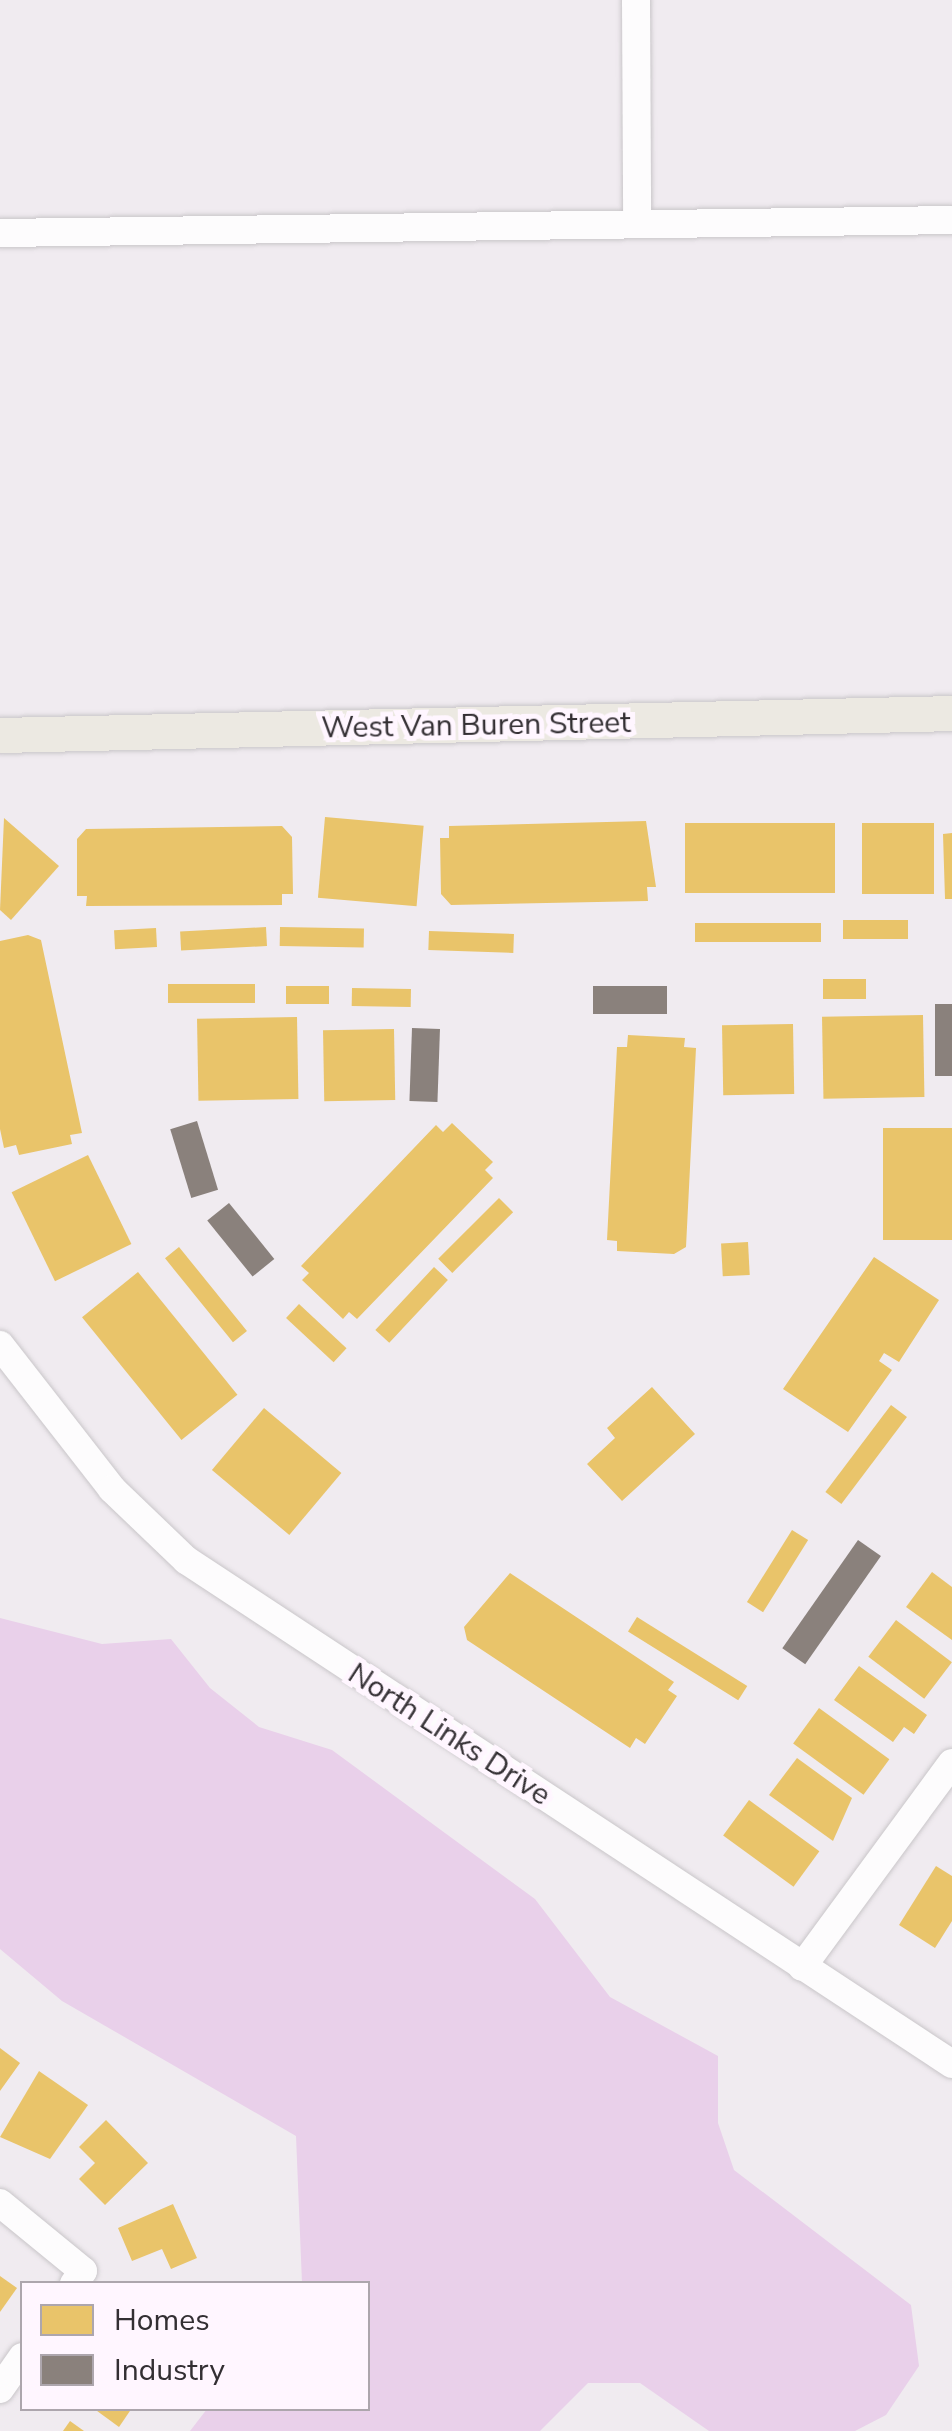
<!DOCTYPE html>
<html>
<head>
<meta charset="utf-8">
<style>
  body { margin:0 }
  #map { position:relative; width:952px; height:2431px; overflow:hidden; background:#f0ebf0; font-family:"Nunito Sans",sans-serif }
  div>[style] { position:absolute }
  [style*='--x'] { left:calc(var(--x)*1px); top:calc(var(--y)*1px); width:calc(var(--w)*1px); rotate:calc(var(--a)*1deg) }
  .green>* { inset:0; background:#e9d0ea }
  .homes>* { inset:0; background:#e9c46a; transform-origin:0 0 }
  .industry>* { inset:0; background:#8a817c; transform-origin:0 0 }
  .roads { filter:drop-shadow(0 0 2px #c9c6c9) drop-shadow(0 0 2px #c9c6c9) }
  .minor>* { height:28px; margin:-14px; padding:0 14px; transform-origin:14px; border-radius:14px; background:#fdfcfd }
  .major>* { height:35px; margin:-17.5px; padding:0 17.5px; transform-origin:17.5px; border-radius:17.5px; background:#ece9e2 }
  span { translate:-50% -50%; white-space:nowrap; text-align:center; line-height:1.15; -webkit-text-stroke:10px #fff6ff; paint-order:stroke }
  .street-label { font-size:30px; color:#332f33 }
  .legend { position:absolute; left:20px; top:2281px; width:350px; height:130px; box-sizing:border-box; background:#fff6ff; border:2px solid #ada6ad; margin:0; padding:12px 18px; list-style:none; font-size:30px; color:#332f33 }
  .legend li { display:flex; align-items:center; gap:20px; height:50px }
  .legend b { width:50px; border:2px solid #ada6ad }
</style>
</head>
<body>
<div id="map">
  <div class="green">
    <div style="clip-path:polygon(0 1618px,102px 1644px,171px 1639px,210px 1688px,259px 1727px,332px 1750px,535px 1899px,610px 1997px,718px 2056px,718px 2123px,734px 2170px,911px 2305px,919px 2366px,886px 2415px,855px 2431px,709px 2431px,640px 2383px,588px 2383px,540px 2431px,190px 2431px,207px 2409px,368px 2408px,368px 2284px,302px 2283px,296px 2136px,62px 2001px,0 1949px)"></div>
  </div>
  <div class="homes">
    <div style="left:325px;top:817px;width:99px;height:81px;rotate:5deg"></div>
    <div style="clip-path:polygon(4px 818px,59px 866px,11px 920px,0 910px)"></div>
    <div style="clip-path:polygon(646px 821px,656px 887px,647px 887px,648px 901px,451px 905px,441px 894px,440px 838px,449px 838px,449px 826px)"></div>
    <div style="left:835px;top:823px;width:70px;height:150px;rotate:90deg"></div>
    <div style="left:862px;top:823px;width:72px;height:71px"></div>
    <div style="clip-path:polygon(282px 826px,292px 837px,293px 894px,282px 894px,282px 905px,86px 906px,87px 896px,77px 896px,77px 839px,86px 829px)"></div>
    <div style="clip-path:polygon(952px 833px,952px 899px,945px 899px,943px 834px)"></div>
    <div style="left:908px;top:920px;width:19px;height:65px;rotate:90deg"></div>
    <div style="left:821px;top:923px;width:19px;height:126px;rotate:90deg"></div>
    <div style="left:266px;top:927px;width:19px;height:86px;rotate:87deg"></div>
    <div style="left:280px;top:927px;width:84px;height:19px;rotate:1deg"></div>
    <div style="left:156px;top:928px;width:19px;height:42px;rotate:87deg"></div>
    <div style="left:429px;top:931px;width:85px;height:19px;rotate:2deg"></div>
    <div style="clip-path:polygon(28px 935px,41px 940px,82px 1133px,70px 1135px,72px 1144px,19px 1155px,16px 1145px,4px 1148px,0 1129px,0 941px)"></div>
    <div style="left:823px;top:979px;width:43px;height:20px"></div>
    <div style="left:255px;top:984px;width:19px;height:87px;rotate:90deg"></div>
    <div style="left:286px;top:986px;width:43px;height:18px"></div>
    <div style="left:352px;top:988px;width:59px;height:18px;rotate:1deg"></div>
    <div style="left:923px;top:1015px;width:82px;height:101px;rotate:89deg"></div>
    <div style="left:297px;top:1017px;width:82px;height:100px;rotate:89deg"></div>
    <div style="left:793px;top:1024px;width:70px;height:71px;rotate:89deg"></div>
    <div style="left:394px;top:1029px;width:71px;height:71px;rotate:89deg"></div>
    <div style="clip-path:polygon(628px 1035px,685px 1038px,684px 1047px,696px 1048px,686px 1247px,674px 1254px,617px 1251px,617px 1241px,607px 1240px,617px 1047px,627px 1047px)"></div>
    <div style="clip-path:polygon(452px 1123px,493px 1162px,485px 1170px,493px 1178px,357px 1319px,349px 1312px,343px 1319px,302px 1280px,309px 1273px,301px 1266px,436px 1125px,443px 1132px)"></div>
    <div style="left:952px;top:1128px;width:112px;height:69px;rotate:90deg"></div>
    <div style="left:88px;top:1155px;width:99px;height:85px;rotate:64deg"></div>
    <div style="left:499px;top:1198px;width:20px;height:86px;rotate:45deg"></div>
    <div style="left:748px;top:1242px;width:33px;height:27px;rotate:87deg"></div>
    <div style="left:179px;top:1247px;width:108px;height:18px;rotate:51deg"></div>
    <div style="clip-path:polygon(874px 1257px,939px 1300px,899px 1362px,884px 1353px,879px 1361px,892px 1370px,848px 1432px,783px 1389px)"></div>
    <div style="left:434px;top:1267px;width:19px;height:86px;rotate:43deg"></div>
    <div style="left:138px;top:1272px;width:158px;height:72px;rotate:51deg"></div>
    <div style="left:299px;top:1304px;width:65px;height:19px;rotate:43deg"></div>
    <div style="clip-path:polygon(652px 1387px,695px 1434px,622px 1501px,587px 1464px,615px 1438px,607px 1428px)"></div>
    <div style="left:891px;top:1405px;width:20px;height:109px;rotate:37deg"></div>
    <div style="left:264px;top:1408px;width:101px;height:81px;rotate:40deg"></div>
    <div style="left:792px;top:1530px;width:19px;height:85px;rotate:32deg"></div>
    <div style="clip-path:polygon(932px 1572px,952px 1587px,952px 1640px,906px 1607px)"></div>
    <div style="clip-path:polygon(510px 1573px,674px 1682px,668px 1690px,677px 1696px,645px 1744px,636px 1738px,630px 1748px,467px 1640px,464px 1627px)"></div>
    <div style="left:637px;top:1617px;width:130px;height:17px;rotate:32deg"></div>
    <div style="left:896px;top:1620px;width:70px;height:46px;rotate:37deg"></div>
    <div style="clip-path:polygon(859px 1666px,927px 1715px,914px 1734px,904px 1727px,893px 1742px,834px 1700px)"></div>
    <div style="left:819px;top:1708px;width:87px;height:44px;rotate:36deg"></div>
    <div style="clip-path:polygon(797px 1758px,852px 1798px,833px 1841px,769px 1795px)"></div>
    <div style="left:749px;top:1800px;width:87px;height:44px;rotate:36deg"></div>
    <div style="clip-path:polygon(936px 1866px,952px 1876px,952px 1921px,935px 1948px,899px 1925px)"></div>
    <div style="clip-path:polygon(0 2048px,20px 2063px,0 2091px)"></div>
    <div style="clip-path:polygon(39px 2071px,88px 2105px,50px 2159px,0 2137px)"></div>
    <div style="clip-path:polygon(106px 2120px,148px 2163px,105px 2205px,79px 2179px,95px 2163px,79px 2147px)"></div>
    <div style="clip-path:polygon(173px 2204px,197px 2258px,171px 2269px,162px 2249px,132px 2261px,118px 2228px)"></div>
    <div style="clip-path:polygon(0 2276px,17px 2288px,0 2312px)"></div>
    <div style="clip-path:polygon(93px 2408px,132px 2408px,119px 2427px)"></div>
    <div style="clip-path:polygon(70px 2421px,84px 2431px,63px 2431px)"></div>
  </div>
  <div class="industry">
    <div style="left:667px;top:986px;width:28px;height:74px;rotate:90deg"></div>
    <div style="left:935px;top:1004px;width:17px;height:72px"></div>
    <div style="left:412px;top:1028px;width:28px;height:73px;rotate:2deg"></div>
    <div style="left:197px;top:1121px;width:72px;height:28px;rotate:73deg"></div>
    <div style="left:229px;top:1203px;width:72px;height:28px;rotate:51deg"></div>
    <div style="left:858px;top:1540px;width:28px;height:132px;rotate:35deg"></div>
  </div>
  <div class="roads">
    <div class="minor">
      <div style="--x:636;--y:0;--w:223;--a:89.7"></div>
      <div style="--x:0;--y:233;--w:952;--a:-0.78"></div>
      <div style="--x:0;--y:1345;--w:182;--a:52.1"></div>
      <div style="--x:112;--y:1489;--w:103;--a:43.8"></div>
      <div style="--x:186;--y:1560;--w:917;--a:33.34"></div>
      <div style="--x:802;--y:1967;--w:253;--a:-53.7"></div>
      <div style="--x:0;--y:2203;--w:107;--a:39.3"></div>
      <div style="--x:83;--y:2271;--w:16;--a:125"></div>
      <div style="--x:0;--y:2389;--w:39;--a:-55"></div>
    </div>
    <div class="major">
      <div style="--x:0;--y:735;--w:952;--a:-1.32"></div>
    </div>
  </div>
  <div class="street-label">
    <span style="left:476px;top:726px;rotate:-1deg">West Van Buren Street</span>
    <span style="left:449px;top:1735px;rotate:33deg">North Links Drive</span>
  </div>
  <ul class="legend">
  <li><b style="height:28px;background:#e9c46a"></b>Homes</li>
  <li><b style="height:28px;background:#8a817c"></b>Industry</li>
  </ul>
</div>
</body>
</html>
